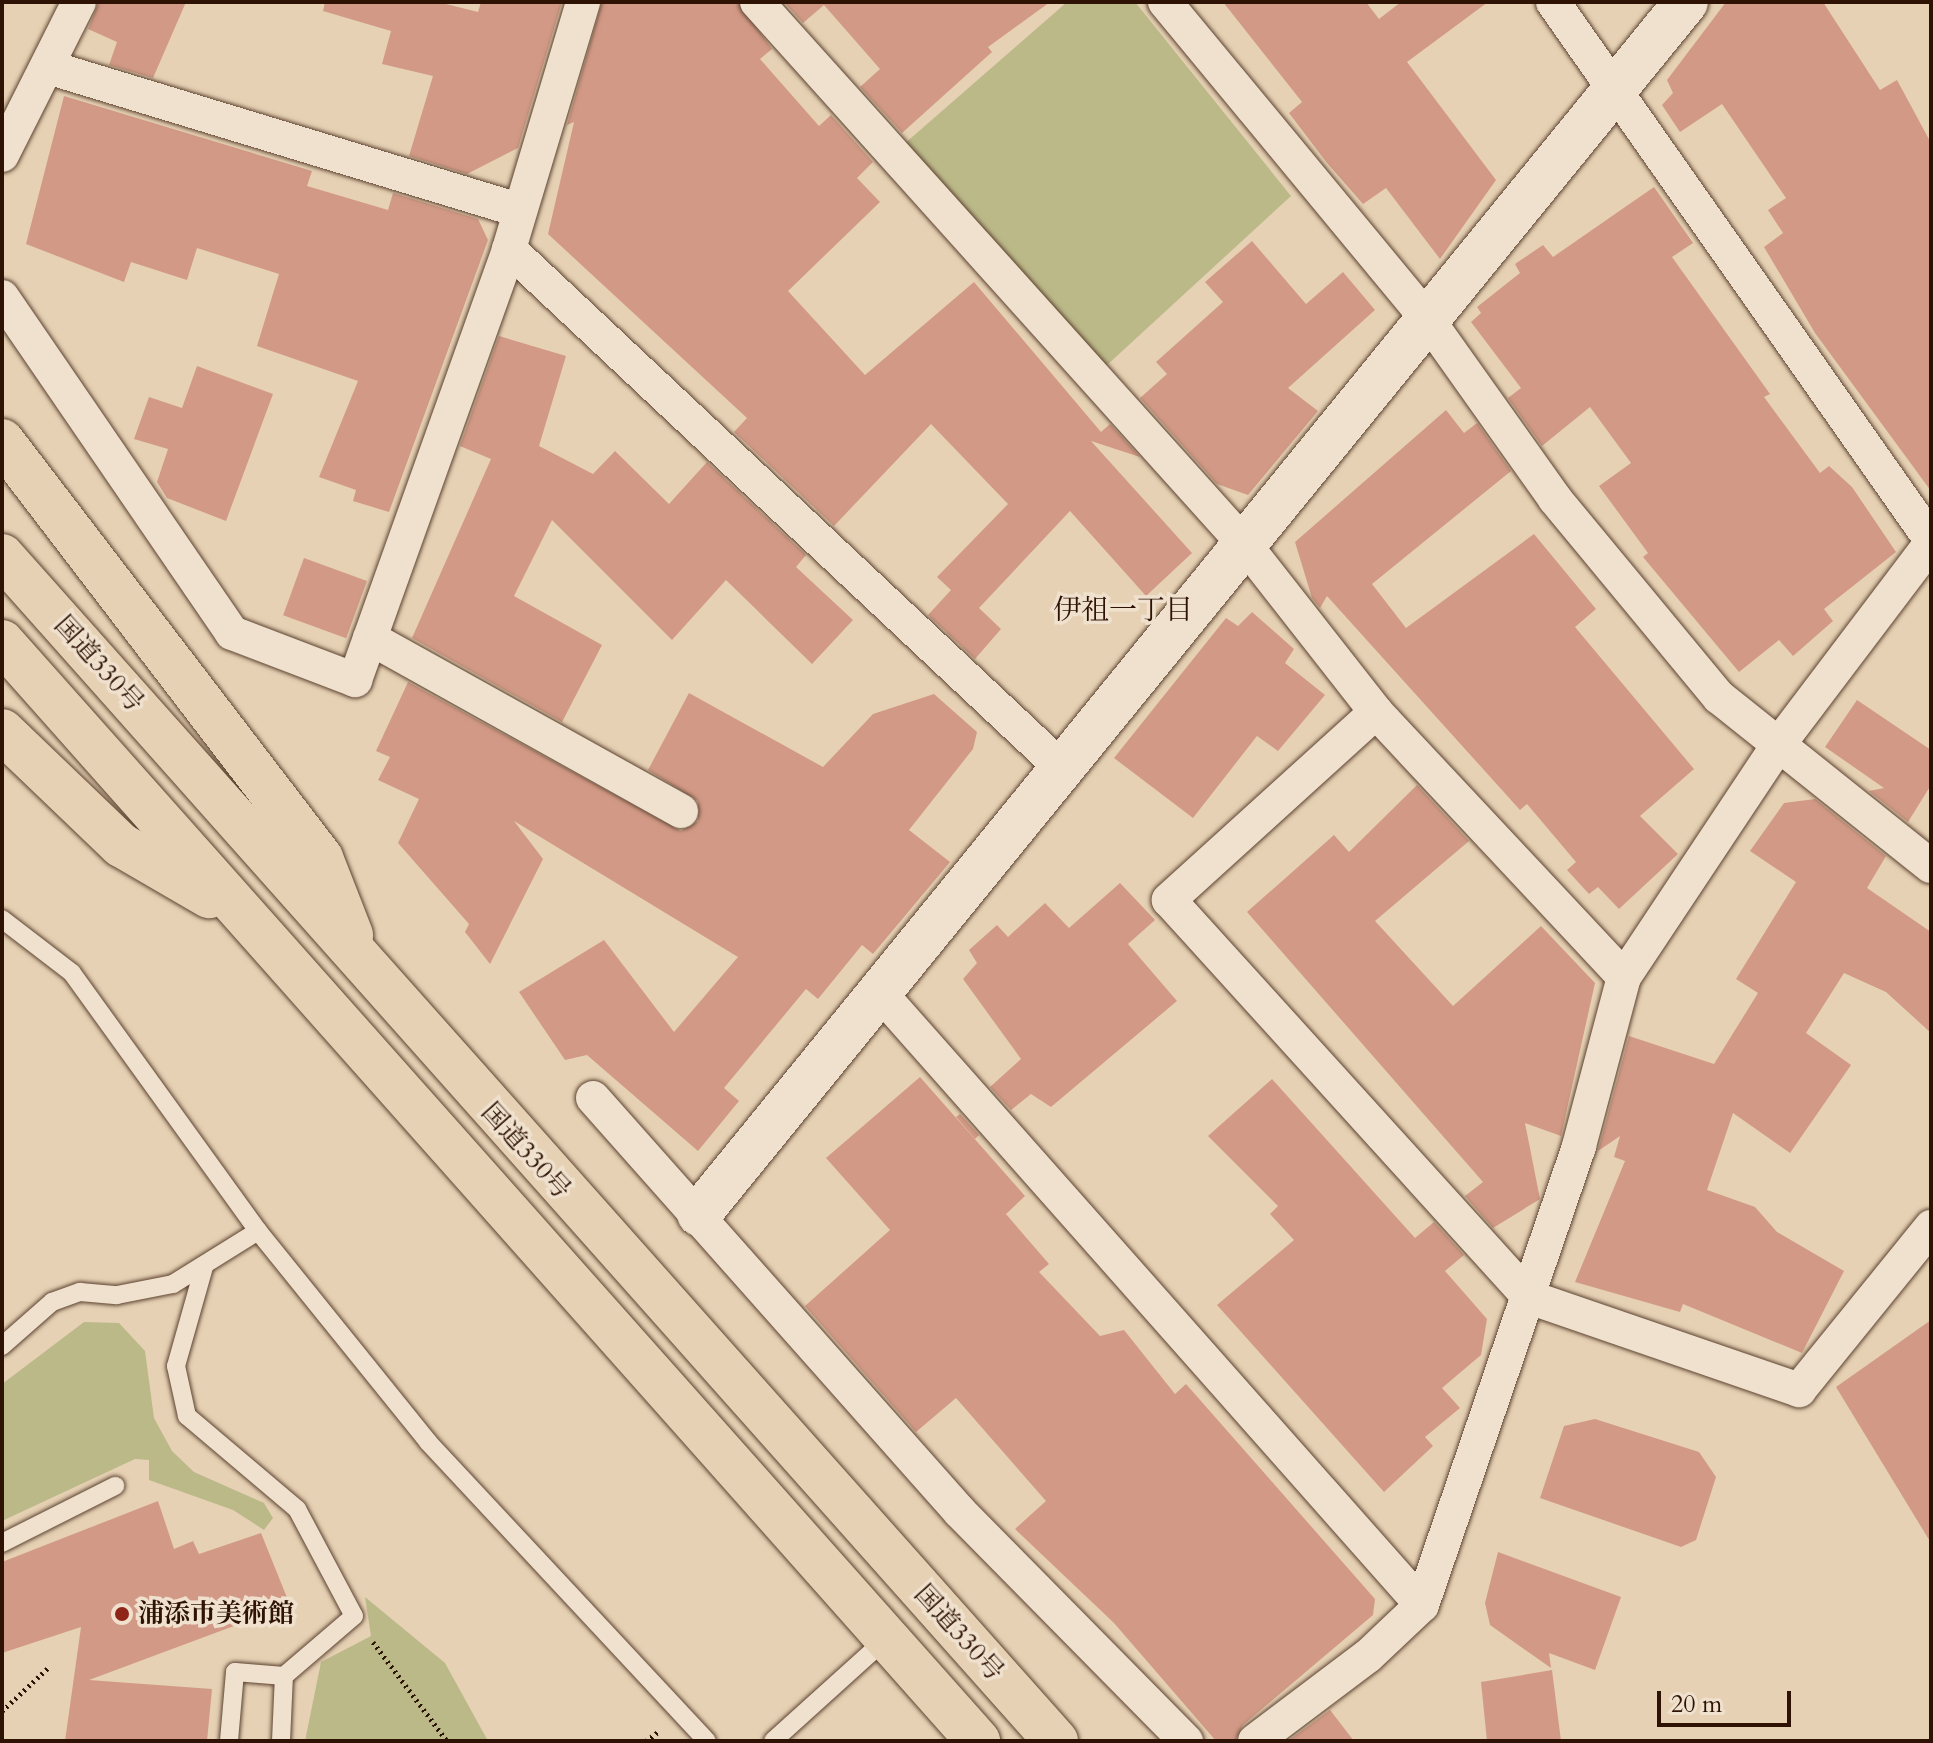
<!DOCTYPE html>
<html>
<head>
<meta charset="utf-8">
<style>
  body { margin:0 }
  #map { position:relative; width:1933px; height:1743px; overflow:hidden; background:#e6d1b4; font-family:Cardo,"Noto Serif JP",serif }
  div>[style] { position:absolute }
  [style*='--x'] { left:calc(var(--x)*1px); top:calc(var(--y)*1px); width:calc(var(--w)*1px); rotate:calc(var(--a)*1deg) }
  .green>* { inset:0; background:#bcb989 }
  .building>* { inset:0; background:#d29a86; transform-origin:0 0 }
  .path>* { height:5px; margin-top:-2.5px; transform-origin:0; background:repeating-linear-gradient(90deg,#2e1304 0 2px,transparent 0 6px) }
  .roads { filter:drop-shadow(0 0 2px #5c4230) drop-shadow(0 0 2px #5c4230) }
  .lane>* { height:18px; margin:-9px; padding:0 9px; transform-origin:9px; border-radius:9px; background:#efe1ce }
  .street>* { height:34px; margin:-17px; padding:0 17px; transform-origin:17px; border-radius:17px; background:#efe1ce }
  .secondary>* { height:44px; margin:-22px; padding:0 22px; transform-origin:22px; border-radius:22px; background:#efe1ce }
  .highway>* { height:44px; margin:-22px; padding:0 22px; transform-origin:22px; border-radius:22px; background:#e6d1b4 }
  .dots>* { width:22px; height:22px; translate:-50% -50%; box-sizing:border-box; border:4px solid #efe1ce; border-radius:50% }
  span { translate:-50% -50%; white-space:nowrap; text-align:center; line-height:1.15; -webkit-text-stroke:7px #efe1ce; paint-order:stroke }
  .street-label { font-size:26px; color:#2e1304 }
  .poi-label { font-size:26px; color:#2e1304; font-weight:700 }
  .left { translate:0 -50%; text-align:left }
  .neighbourhood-label { font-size:28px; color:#2e1304 }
  .frame { position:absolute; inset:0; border:4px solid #2e1304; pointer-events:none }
  .scale { position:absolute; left:1657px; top:1691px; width:134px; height:36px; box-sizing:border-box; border:4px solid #2e1304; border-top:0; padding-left:10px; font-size:24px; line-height:28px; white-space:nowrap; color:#2e1304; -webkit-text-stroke:6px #efe1ce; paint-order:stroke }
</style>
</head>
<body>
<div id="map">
  <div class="green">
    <div style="clip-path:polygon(1067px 2px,1135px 2px,1291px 196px,1106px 366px,903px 145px)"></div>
    <div style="clip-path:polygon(84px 1322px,119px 1323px,145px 1351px,154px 1418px,172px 1451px,194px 1472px,264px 1503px,273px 1518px,264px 1530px,233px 1510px,149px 1480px,149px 1460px,135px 1459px,2px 1521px,2px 1384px)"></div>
    <div style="clip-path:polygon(365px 1597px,445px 1663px,488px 1741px,305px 1741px,321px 1662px,371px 1636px)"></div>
  </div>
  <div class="building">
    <div style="clip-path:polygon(99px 2px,186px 2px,153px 78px,109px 65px,117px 42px,88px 29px)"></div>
    <div style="clip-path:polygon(325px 2px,438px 2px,478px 12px,481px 2px,562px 2px,518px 148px,467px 174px,409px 156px,433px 76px,382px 64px,391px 31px,323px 11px)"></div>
    <div style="clip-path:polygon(602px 2px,738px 2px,772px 49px,760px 59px,819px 126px,831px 115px,873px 162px,857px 178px,880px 202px,788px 291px,865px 375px,974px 282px,1101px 432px,1110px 424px,1140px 457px,1091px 441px,1192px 553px,1146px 596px,1070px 511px,979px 608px,1001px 629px,975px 659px,928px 615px,951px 590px,937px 577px,1008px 504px,931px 424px,834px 526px,734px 432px,747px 418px,548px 234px,574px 122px,567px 125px)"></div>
    <div style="clip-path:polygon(784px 2px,1050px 2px,988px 47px,992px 52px,902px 133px,860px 87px,880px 69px,824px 5px,803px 23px)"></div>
    <div style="clip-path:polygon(1223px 2px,1366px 2px,1379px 19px,1401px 2px,1488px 2px,1407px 62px,1496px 180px,1440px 259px,1386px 188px,1363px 204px,1327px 163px,1289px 113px,1302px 102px)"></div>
    <div style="clip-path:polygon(1726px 2px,1823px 2px,1880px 90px,1897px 80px,1931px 143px,1931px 491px,1815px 333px,1764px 247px,1783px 233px,1768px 210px,1786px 198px,1722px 104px,1680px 132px,1662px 105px,1673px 93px,1667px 80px)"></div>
    <div style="clip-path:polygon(64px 96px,312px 171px,307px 186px,388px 210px,393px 193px,478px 219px,488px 240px,389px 512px,353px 501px,356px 490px,319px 477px,358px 381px,257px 346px,279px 274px,197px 248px,187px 280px,131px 262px,124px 282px,26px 244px)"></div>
    <div style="clip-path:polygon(1654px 187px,1693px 243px,1672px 257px,1770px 394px,1764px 397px,1820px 473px,1829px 466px,1852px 487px,1896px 552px,1824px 609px,1833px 621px,1793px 656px,1779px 640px,1739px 672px,1643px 557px,1648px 553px,1599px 486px,1631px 463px,1590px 407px,1542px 446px,1508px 398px,1521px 388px,1471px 322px,1481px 313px,1477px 307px,1520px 273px,1515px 264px,1543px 245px,1553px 257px)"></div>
    <div style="clip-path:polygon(1252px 241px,1306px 304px,1343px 272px,1375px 310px,1288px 388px,1318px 411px,1248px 495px,1217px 484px,1140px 398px,1167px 374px,1156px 362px,1223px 302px,1205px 282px)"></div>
    <div style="clip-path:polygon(499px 336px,566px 356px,539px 446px,593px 474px,615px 451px,669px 504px,707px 462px,806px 555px,796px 567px,853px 620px,812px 664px,726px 580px,672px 640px,552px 520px,514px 596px,602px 645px,562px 722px,412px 638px,491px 459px,460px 446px)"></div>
    <div style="clip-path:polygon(197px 366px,273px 394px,226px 521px,167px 498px,157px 482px,168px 449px,134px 439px,149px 397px,182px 408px)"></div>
    <div style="clip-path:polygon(1446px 410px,1464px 433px,1477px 423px,1511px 471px,1372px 584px,1406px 628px,1534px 534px,1596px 609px,1575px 627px,1694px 769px,1640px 816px,1678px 854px,1619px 909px,1598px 887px,1589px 894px,1567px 870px,1576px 862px,1527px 804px,1520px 810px,1327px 596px,1320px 608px,1312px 598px,1295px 542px)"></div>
    <div style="left:304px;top:558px;width:67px;height:61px;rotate:20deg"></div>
    <div style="clip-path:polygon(1252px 612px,1294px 649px,1285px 663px,1325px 695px,1278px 751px,1257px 736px,1193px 818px,1114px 758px,1226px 618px,1238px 626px)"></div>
    <div style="clip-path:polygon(408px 682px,681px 831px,698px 821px,698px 801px,648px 770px,689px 693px,823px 767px,873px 714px,934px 694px,977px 732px,973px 749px,909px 830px,950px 862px,873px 954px,862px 945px,818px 999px,806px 989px,724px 1088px,739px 1101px,698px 1151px,587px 1055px,565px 1060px,519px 992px,604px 940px,674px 1032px,738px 957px,514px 821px,543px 859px,490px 964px,465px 932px,469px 924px,398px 843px,419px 799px,378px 780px,390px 757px,376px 751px)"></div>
    <div style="clip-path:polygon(1857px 700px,1931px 750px,1931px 785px,1908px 822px,1869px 791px,1884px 788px,1825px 747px)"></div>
    <div style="clip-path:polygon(1417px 785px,1469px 841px,1375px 921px,1453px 1006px,1541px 926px,1595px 983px,1561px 1136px,1525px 1123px,1540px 1199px,1493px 1228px,1465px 1196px,1483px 1182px,1247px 912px,1334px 835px,1349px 852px)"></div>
    <div style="clip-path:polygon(1815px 799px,1886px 856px,1867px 888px,1931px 932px,1931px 1033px,1886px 992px,1844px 973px,1806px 1033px,1851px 1065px,1790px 1153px,1733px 1113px,1707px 1190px,1755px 1207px,1777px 1232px,1844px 1271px,1802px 1353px,1683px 1304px,1680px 1312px,1575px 1282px,1625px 1161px,1614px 1157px,1620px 1136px,1598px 1151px,1629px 1036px,1714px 1064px,1758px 993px,1736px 979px,1796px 882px,1750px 851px,1784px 803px)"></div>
    <div style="clip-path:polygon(1120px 883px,1155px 920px,1128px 944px,1177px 1001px,1051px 1107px,1031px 1094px,1011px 1110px,990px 1087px,1021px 1059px,963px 979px,977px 963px,969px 950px,997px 925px,1008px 937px,1045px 903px,1069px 928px)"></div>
    <div style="clip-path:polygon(920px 1077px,1025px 1196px,1006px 1214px,1049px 1264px,1039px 1272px,1100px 1336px,1124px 1330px,1175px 1394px,1186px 1384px,1375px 1599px,1373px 1615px,1243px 1725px,1235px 1741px,1216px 1741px,1114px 1623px,1015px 1529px,1046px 1501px,956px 1398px,916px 1432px,805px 1306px,890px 1230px,826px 1158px)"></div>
    <div style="clip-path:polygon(1272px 1079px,1415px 1238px,1434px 1222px,1464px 1255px,1445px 1271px,1487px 1319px,1481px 1355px,1442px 1388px,1460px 1408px,1425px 1437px,1433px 1446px,1384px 1492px,1217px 1305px,1294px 1240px,1270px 1214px,1278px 1206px,1208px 1136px)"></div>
    <div style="clip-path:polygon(960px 1114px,979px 1135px,975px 1139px,956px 1117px)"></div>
    <div style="clip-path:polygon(1931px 1320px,1931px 1543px,1836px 1387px)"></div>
    <div style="clip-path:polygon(1595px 1419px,1699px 1452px,1716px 1477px,1696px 1540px,1681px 1547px,1540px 1498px,1564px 1426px)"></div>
    <div style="clip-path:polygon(158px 1501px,174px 1549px,193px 1541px,199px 1554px,261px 1533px,290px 1605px,89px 1680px,212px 1689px,207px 1741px,65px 1741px,81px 1627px,2px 1653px,2px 1562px)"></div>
    <div style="clip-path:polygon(1498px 1552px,1621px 1597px,1595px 1670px,1549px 1653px,1551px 1668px,1490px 1625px,1485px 1603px)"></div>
    <div style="clip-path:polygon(1552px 1670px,1561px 1741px,1487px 1741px,1481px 1682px)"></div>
    <div style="clip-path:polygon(1330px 1710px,1354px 1741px,1288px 1741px)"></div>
  </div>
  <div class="path">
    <div style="--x:373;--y:1642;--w:124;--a:53.2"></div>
    <div style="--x:2;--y:1711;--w:64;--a:-43.1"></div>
    <div style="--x:646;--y:1741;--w:15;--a:-37"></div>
  </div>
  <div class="roads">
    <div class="lane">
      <div style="--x:2;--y:919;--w:88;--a:37.6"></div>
      <div style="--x:72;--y:973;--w:318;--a:54.2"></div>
      <div style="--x:258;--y:1231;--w:271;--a:51.1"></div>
      <div style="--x:428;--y:1442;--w:409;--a:47"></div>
      <div style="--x:204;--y:1267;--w:103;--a:105.8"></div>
      <div style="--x:176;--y:1366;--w:51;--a:77.6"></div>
      <div style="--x:187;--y:1416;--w:144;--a:40.2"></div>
      <div style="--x:297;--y:1509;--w:121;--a:62"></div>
      <div style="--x:354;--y:1616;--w:92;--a:139.4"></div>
      <div style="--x:284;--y:1676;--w:49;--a:-175.3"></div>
      <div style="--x:235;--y:1672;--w:69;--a:95"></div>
      <div style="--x:2;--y:1346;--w:67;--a:-41.3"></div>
      <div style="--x:52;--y:1302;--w:30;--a:-20"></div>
      <div style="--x:80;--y:1292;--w:37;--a:5"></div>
      <div style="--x:117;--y:1295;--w:57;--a:-11.1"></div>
      <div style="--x:173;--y:1284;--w:100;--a:-31.9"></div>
      <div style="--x:2;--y:1543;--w:127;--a:-26.8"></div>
      <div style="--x:281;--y:1741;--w:65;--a:-87.4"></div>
      <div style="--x:773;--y:1741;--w:152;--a:-42.1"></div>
    </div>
    <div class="street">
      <div style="--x:757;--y:2;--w:731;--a:48.05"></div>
      <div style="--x:1246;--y:546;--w:211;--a:51.9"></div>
      <div style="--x:1376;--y:712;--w:363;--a:46.9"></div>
      <div style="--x:1165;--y:2;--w:413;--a:50.4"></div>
      <div style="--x:1428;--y:320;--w:219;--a:54.6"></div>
      <div style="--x:1555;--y:499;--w:257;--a:50.4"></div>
      <div style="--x:1719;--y:697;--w:271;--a:38.6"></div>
      <div style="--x:1553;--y:2;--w:658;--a:54.91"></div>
      <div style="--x:51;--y:68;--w:488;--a:16.9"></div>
      <div style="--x:2;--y:155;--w:171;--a:-63.3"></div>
      <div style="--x:509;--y:249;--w:760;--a:43.19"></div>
      <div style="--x:2;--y:297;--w:407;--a:55.6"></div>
      <div style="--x:232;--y:633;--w:132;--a:20.9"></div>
      <div style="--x:355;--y:680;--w:458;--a:-70.3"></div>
      <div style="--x:509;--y:249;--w:258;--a:-73.3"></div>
      <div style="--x:370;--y:638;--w:356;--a:29.1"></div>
      <div style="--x:1376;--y:712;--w:280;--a:137.8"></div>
      <div style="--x:1169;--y:900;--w:536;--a:47.8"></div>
      <div style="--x:1529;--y:1297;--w:286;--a:19"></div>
      <div style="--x:1799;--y:1390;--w:210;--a:-51"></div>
      <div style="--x:881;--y:994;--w:816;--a:48.48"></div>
      <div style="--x:593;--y:1098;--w:553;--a:48.44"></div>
      <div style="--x:960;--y:1512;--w:322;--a:45.4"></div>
      <div style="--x:1255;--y:1741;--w:141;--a:-37"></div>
      <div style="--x:1368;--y:1656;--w:74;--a:-43.4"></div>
      <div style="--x:1422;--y:1605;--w:485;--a:-71.1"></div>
      <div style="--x:1579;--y:1146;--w:175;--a:-75.1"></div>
      <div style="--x:1624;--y:977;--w:275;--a:-56.4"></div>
      <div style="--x:1776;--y:748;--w:257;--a:-52.9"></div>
    </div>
    <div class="secondary">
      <div style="--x:699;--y:1214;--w:1563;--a:-50.84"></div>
    </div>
    <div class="highway">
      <div style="--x:2;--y:441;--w:525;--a:52.58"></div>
      <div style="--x:321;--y:858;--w:83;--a:68.7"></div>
      <div style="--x:2;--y:556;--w:1586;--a:48.35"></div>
      <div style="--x:2;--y:642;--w:1470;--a:48.39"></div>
      <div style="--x:2;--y:731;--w:165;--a:43.8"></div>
      <div style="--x:121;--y:845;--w:102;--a:30.1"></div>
    </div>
  </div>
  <div class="dots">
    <div style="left:122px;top:1614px;background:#8f2418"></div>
  </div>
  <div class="street-label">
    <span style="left:99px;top:664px;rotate:48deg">国道330号</span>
    <span style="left:526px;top:1151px;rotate:48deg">国道330号</span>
    <span style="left:959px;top:1633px;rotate:48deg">国道330号</span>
  </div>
  <div class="poi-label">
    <span class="left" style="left:138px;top:1614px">浦添市美術館</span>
  </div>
  <div class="neighbourhood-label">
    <span style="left:1123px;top:610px">伊祖一丁目</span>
  </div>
  <div class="frame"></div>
  <div class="scale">20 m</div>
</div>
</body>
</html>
